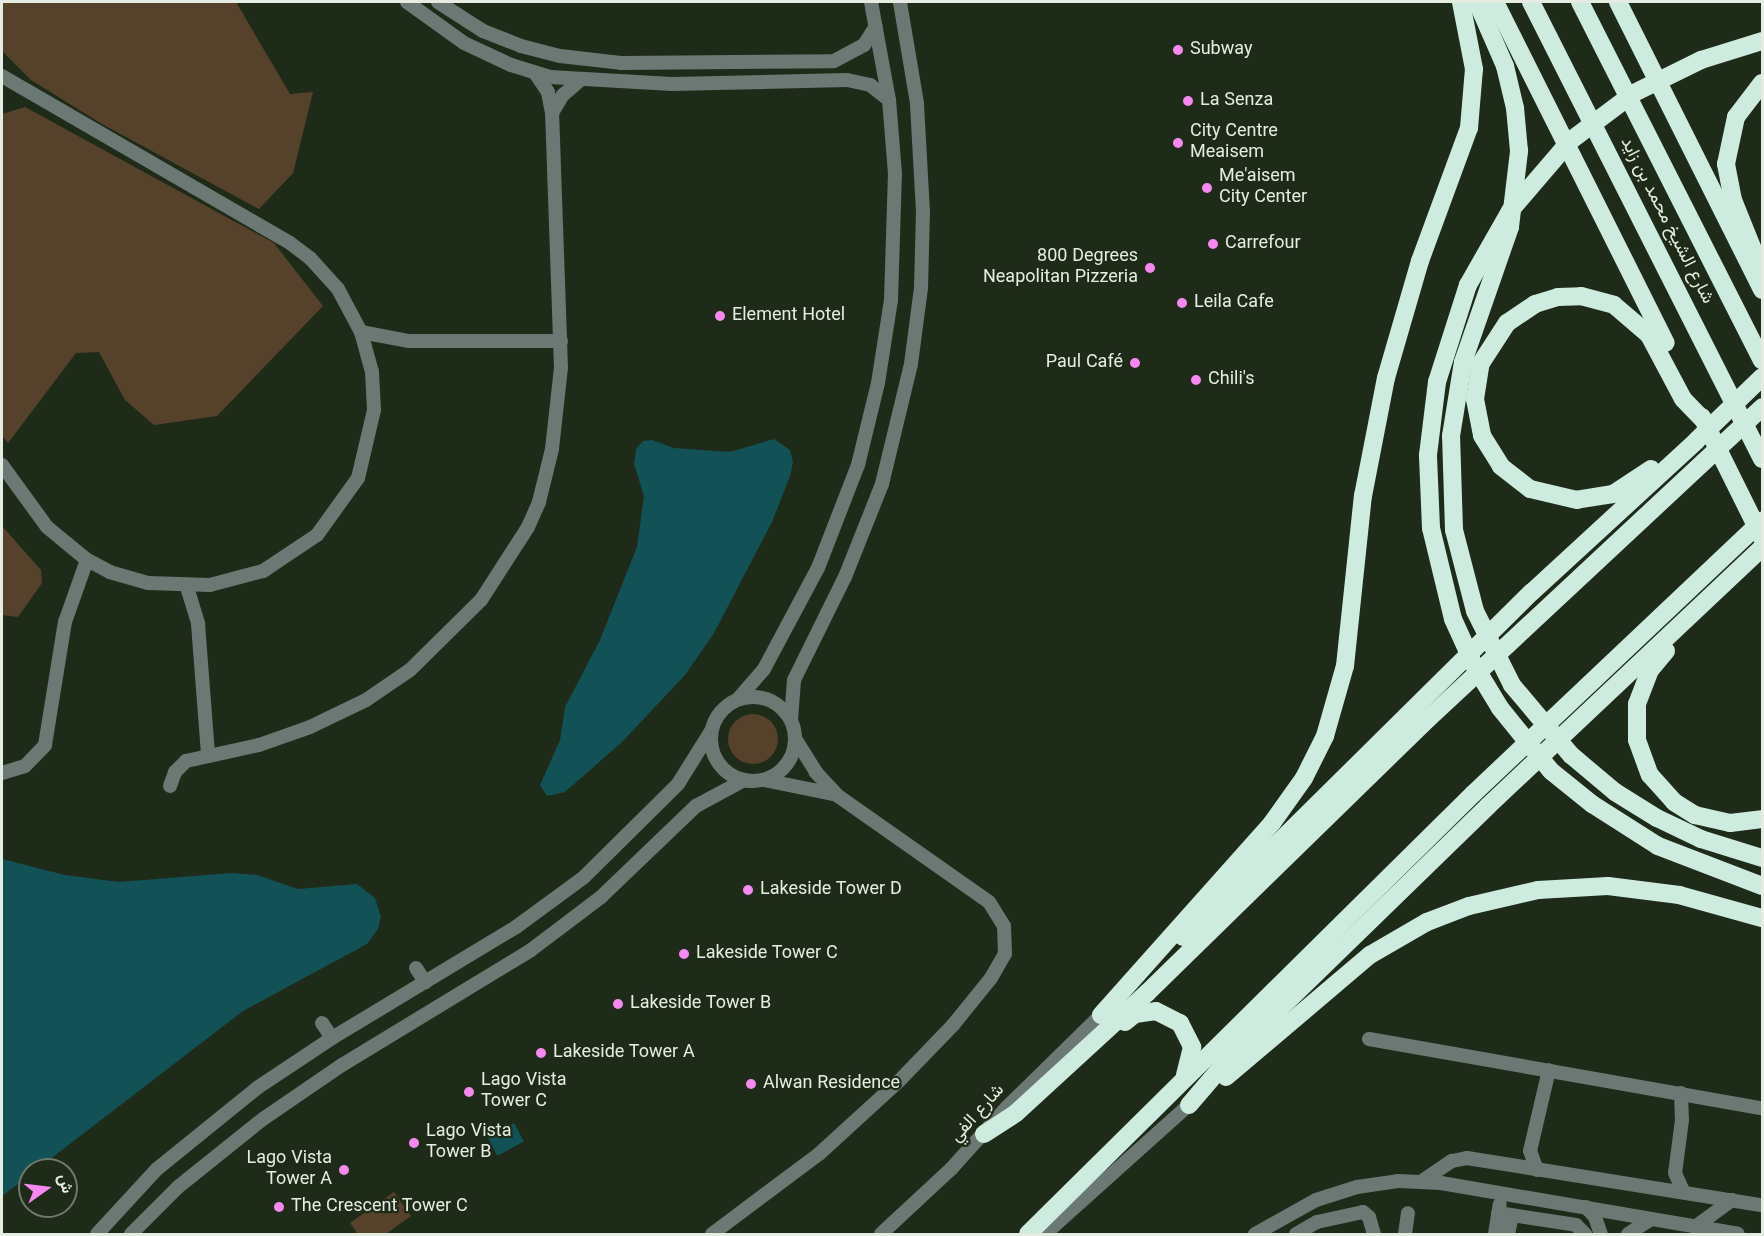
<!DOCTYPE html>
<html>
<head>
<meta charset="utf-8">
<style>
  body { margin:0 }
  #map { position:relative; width:1764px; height:1236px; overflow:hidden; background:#1f2b19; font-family:Georgia,Vazirmatn,serif }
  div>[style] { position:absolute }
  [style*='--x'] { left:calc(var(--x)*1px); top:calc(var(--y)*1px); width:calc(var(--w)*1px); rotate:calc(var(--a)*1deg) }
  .green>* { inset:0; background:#56422b }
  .round { border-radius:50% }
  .water>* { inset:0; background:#125156; transform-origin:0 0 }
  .minor>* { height:14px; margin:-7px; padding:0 7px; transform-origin:7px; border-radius:7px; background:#6c7873 }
  .minor>.ring { margin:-7px; padding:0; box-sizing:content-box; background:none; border:14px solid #6c7873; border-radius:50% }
  .highway>* { height:18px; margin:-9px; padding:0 9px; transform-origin:9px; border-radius:9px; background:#ceebdf }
  .highway-bridge>* { height:18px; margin:-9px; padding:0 9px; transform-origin:9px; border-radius:9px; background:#ceebdf }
  .dots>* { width:16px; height:16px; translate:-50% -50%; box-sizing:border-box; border:3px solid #1f2b19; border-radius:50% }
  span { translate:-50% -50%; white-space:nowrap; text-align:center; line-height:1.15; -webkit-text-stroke:4.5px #1f2b19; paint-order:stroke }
  .poi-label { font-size:18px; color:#e5ede2 }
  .left { translate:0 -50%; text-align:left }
  .right { translate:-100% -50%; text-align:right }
  .street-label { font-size:18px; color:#e5ede2 }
  .frame { position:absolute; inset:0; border:3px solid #e5ede2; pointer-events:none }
  .north { position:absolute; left:18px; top:1158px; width:60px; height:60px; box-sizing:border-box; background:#1f2b19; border:2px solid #6e7969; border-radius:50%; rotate:76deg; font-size:16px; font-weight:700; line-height:24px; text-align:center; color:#e5ede2 }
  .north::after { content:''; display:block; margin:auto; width:21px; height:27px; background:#f589ef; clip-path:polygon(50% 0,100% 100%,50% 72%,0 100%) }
</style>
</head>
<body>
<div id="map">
  <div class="green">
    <div style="clip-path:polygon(2px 2px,236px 2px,290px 94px,313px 92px,293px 173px,259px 209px,102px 124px,31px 80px,2px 51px)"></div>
    <div style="clip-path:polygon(25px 107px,274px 243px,323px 306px,217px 416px,154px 425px,125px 400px,99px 352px,76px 353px,8px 443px,2px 436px,2px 114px)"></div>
    <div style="clip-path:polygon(2px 526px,41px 570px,42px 583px,18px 617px,2px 615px)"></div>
    <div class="round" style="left:728px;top:714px;width:50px;height:50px"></div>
    <div style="clip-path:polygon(394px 1192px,411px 1216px,386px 1234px,358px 1234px,350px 1223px)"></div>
  </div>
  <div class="water">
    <div style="clip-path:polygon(774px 439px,790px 450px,793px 462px,790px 476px,772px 522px,714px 633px,685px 675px,622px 742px,565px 792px,547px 796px,540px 785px,560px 740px,565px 707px,600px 640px,637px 547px,644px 496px,634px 464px,636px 449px,643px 441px,652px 440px,674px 448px,730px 452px)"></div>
    <div style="clip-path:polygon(2px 859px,65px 875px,119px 882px,231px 873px,257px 875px,298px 889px,357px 884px,375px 898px,381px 917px,378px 929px,367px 944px,243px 1011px,36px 1170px,30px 1170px,30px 1175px,2px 1196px)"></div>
    <div style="left:514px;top:1123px;width:21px;height:30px;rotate:62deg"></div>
  </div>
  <div class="minor">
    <div style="--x:407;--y:2;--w:70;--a:35.7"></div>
    <div style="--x:464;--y:43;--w:52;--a:25.1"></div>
    <div style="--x:511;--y:65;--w:41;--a:17.1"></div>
    <div style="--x:550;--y:77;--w:122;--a:3.3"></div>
    <div style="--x:672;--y:84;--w:175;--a:-1.3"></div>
    <div style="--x:847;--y:80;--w:24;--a:12"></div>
    <div style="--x:870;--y:85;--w:24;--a:38"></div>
    <div style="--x:438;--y:2;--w:54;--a:32.8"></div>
    <div style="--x:483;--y:31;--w:41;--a:21.5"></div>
    <div style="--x:521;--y:46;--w:40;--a:14.4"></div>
    <div style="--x:560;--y:56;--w:61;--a:6.5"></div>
    <div style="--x:621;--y:63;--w:213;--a:-0.5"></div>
    <div style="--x:834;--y:61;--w:34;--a:-28"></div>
    <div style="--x:864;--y:45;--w:22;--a:-58"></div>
    <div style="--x:2;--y:76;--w:333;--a:30.1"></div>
    <div style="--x:290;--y:243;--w:25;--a:37"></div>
    <div style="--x:310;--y:258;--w:42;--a:47.9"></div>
    <div style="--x:338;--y:289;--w:49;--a:61.9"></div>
    <div style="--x:361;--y:332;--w:41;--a:74.6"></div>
    <div style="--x:372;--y:372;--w:38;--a:87"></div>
    <div style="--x:374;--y:410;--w:70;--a:103.2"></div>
    <div style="--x:358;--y:478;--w:70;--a:125.7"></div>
    <div style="--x:317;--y:535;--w:65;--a:146.3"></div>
    <div style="--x:263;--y:571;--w:55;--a:165.2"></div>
    <div style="--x:210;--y:585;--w:62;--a:-178.2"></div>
    <div style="--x:148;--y:583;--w:40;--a:-164"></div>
    <div style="--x:110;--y:572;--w:26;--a:-152"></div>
    <div style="--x:87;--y:560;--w:52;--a:-140.5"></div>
    <div style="--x:47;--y:527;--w:77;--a:-126"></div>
    <div style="--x:552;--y:113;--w:21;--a:-59"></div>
    <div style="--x:563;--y:95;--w:21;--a:-41"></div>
    <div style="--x:361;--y:332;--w:49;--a:10.6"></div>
    <div style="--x:409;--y:341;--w:152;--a:0"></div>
    <div style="--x:187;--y:587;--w:39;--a:73"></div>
    <div style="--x:198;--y:624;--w:130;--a:85.6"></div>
    <div class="ring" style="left:711px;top:697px;width:70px;height:70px"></div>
    <div style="--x:738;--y:699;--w:40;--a:-49"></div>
    <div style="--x:764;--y:669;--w:115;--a:-61.9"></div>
    <div style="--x:818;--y:568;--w:110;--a:-68.8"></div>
    <div style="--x:858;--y:465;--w:84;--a:-76.3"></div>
    <div style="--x:878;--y:383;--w:84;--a:-81.1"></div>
    <div style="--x:891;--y:300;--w:126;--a:-88.2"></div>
    <div style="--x:895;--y:174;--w:74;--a:-94.6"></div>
    <div style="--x:889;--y:100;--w:100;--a:-100.4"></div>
    <div style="--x:791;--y:720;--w:40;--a:-85.7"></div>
    <div style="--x:794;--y:680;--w:115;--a:-63.7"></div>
    <div style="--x:845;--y:577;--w:100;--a:-68.3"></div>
    <div style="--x:882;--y:484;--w:123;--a:-76.4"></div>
    <div style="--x:911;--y:364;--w:77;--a:-82.5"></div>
    <div style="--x:921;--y:288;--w:76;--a:-88.5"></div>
    <div style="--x:923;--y:212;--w:109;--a:-93.2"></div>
    <div style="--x:917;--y:103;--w:102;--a:-99.6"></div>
    <div style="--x:2;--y:773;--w:24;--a:-17"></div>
    <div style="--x:25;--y:766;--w:29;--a:-46"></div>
    <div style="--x:45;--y:745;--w:125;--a:-80.8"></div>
    <div style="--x:65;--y:622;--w:66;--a:-70.5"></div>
    <div style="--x:764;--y:780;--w:70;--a:11.5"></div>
    <div style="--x:170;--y:786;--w:15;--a:-70"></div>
    <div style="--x:175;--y:772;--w:16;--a:-45"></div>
    <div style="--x:186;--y:761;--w:75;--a:-12.4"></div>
    <div style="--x:259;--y:745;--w:54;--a:-19.4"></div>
    <div style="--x:310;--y:727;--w:62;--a:-25.7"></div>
    <div style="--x:366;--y:700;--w:53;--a:-34.3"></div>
    <div style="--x:410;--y:670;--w:100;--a:-44.6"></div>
    <div style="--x:481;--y:600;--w:87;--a:-57.2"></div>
    <div style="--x:528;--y:527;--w:27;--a:-66"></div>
    <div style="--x:539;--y:502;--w:55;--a:-76.2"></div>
    <div style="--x:552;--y:449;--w:81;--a:-83.7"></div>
    <div style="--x:561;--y:368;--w:255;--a:-92"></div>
    <div style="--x:552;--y:113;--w:21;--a:-101"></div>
    <div style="--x:548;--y:92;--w:22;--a:-124"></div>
    <div style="--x:416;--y:968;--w:17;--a:57"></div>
    <div style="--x:322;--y:1023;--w:18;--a:56"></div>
    <div style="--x:1369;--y:1039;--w:399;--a:10"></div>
    <div style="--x:1681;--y:1093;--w:27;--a:88"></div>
    <div style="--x:1682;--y:1120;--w:53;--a:97.5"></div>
    <div style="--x:1675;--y:1173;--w:20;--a:66"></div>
    <div style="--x:1537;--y:1170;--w:20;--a:-110"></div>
    <div style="--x:1530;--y:1151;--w:83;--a:-76.8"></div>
    <div style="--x:1422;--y:1181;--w:36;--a:-34"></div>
    <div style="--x:1452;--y:1161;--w:15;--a:-11"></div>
    <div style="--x:1467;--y:1158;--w:299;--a:9.1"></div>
    <div style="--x:1586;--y:1207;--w:13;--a:48"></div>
    <div style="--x:1595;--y:1217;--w:18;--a:71"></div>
    <div style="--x:1498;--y:1213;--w:79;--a:8.7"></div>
    <div style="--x:1576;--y:1225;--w:13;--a:45"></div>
    <div style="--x:1695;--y:1227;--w:46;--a:-36.1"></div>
    <div style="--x:97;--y:1234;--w:88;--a:-47.3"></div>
    <div style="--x:157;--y:1169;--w:129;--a:-39"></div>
    <div style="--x:257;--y:1088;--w:90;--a:-33.7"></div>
    <div style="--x:332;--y:1038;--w:215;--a:-31.1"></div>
    <div style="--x:516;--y:927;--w:84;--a:-36.3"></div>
    <div style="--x:584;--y:877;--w:132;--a:-44.7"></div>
    <div style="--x:678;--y:784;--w:62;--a:-58.1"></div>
    <div style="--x:131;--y:1234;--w:66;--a:-45"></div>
    <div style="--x:178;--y:1187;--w:109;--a:-38.7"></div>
    <div style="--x:263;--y:1119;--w:96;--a:-34.4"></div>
    <div style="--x:342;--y:1065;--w:221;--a:-31.3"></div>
    <div style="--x:531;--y:950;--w:88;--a:-37.1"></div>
    <div style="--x:601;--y:897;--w:132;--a:-43.8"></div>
    <div style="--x:696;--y:806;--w:55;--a:-28.4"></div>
    <div style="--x:712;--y:1234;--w:134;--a:-36.8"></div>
    <div style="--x:819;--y:1154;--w:108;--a:-42.4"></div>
    <div style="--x:899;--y:1081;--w:78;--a:-46"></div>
    <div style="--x:953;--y:1025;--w:60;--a:-51"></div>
    <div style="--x:991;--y:978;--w:28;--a:-60"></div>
    <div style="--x:1005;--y:954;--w:28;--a:-92"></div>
    <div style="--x:1004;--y:926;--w:28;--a:-122"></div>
    <div style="--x:989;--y:902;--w:184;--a:-144.9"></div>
    <div style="--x:838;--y:796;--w:33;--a:-133"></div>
    <div style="--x:816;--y:772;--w:39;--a:-122"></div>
    <div style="--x:881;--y:1234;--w:96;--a:-42.9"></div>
    <div style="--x:951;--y:1169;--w:84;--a:-47.9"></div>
    <div style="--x:1007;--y:1107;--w:132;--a:-44.4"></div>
    <div style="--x:1045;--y:1234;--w:193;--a:-41.9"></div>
    <div style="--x:1255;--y:1234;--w:70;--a:-29.1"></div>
    <div style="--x:1316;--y:1200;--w:43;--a:-17.6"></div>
    <div style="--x:1357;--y:1187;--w:41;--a:-8.3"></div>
    <div style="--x:1398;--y:1181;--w:43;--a:2.7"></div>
    <div style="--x:1441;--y:1183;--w:301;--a:9.7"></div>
    <div style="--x:1296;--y:1234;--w:24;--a:-30"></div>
    <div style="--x:1317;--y:1222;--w:47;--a:-12.3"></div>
    <div style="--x:1363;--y:1212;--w:8;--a:40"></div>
    <div style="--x:1369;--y:1217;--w:18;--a:74"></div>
    <div style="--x:1405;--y:1234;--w:21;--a:-82"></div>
    <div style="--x:1495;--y:1234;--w:30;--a:-81"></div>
    <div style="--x:1508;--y:1234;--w:19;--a:-78"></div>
    <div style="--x:1628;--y:1234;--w:27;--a:-33"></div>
  </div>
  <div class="highway">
    <div style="--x:1495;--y:2;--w:381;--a:63.4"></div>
    <div style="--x:1531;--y:2;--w:512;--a:63.18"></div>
    <div style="--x:1580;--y:2;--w:402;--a:63.1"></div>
    <div style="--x:1618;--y:2;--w:322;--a:63.4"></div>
    <div style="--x:1701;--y:60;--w:64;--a:-17.3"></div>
    <div style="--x:1762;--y:272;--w:78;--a:-111.9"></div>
    <div style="--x:1733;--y:200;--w:37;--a:-101"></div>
    <div style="--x:1726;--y:164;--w:48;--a:-78"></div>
    <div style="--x:1736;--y:117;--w:43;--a:-52.6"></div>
    <div style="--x:1702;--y:417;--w:135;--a:63.6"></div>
    <div style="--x:1651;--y:469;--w:45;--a:146.7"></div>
    <div style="--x:1613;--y:494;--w:36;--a:171"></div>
    <div style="--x:1577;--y:500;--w:48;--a:-166.8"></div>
    <div style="--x:1530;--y:489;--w:37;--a:-142"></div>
    <div style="--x:1501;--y:466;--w:36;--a:-122"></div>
    <div style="--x:1482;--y:435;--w:37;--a:-101"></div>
    <div style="--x:1475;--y:399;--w:36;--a:-81"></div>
    <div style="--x:1481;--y:363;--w:48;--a:-57"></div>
    <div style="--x:1507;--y:323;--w:34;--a:-34"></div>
    <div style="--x:1535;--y:304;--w:24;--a:-17"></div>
    <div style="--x:1558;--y:297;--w:23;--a:-2"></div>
    <div style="--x:1581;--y:296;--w:34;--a:15"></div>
    <div style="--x:1614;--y:305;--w:46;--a:40.6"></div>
    <div style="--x:1649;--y:335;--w:72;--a:62"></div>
    <div style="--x:1683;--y:399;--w:29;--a:46"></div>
    <div style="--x:1475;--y:611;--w:84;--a:-104.5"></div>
    <div style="--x:1454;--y:530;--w:94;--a:-91.8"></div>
    <div style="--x:1451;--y:436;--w:75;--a:-80.8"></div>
    <div style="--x:1463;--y:362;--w:143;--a:-70.8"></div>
    <div style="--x:1510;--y:227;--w:77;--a:-83.2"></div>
    <div style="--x:1519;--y:151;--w:43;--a:-95.3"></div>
    <div style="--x:1515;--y:108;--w:43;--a:-103.4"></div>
    <div style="--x:1505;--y:66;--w:70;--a:-113.6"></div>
    <div style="--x:1453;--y:619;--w:94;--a:-103.6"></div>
    <div style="--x:1431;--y:528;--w:73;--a:-92.4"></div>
    <div style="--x:1428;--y:455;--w:74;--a:-83"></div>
    <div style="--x:1437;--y:382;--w:102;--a:-72.3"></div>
    <div style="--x:1666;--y:651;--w:25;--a:130"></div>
    <div style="--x:1650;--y:670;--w:36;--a:111"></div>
    <div style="--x:1637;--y:704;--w:36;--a:90"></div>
    <div style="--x:1637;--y:740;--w:37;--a:70"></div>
    <div style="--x:1650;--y:775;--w:36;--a:48"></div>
    <div style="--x:1674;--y:802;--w:25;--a:32"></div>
    <div style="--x:1695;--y:815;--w:36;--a:13"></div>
    <div style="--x:1730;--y:823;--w:32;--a:-7"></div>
    <div style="--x:1571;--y:755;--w:57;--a:40.1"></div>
    <div style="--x:1615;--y:792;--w:49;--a:31.8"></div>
    <div style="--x:1657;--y:818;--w:49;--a:25.5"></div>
    <div style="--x:1701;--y:839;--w:64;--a:17.3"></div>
    <div style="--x:1551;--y:771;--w:53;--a:38.8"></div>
    <div style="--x:1592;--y:804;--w:78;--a:32.5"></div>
    <div style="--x:1658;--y:846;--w:111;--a:21"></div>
    <div style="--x:1183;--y:937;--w:491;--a:-44.7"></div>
    <div style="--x:1532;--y:592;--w:223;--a:-42.6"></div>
    <div style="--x:1101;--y:1015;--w:257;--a:-48.3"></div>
    <div style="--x:1272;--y:823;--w:55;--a:-54.6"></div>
    <div style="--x:1304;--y:778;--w:47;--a:-63.4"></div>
    <div style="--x:1325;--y:736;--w:73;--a:-74.1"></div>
    <div style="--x:1345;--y:666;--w:171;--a:-84"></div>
    <div style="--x:1363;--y:496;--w:120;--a:-79"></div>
    <div style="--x:1386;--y:378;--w:122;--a:-73.8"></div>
    <div style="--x:1420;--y:261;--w:142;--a:-69.8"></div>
    <div style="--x:1469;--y:128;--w:59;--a:-85.2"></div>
    <div style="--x:1474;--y:69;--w:68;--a:-101"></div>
    <div style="--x:1125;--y:1022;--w:13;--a:-39"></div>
    <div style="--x:1135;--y:1014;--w:21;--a:-8"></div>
    <div style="--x:1156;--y:1011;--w:27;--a:27"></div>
    <div style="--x:1180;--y:1023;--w:27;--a:63"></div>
    <div style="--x:1192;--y:1047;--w:30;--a:104"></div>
    <div style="--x:1226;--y:1077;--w:189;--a:-40.3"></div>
    <div style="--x:1370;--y:955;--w:66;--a:-30.1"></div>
    <div style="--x:1427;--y:922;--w:45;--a:-20.9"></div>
    <div style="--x:1469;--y:906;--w:71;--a:-13.1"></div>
    <div style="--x:1538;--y:890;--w:70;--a:-3.3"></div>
    <div style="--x:1608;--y:886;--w:72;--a:7.2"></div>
    <div style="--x:1679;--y:895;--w:86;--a:15.5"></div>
    <div style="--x:1189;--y:1105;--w:65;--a:-49.4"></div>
    <div style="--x:1231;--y:1056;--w:359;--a:-44.2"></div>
    <div style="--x:1488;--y:806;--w:376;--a:-43.3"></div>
    <div style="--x:984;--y:1134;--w:38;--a:-33"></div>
    <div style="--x:1016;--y:1113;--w:178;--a:-42.5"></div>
    <div style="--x:1147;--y:993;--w:392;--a:-44.3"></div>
    <div style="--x:1028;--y:1234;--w:626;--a:-44.68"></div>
  </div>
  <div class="highway-bridge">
    <div style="--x:1468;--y:285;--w:85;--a:-60.4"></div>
    <div style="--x:1510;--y:211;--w:92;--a:-49.4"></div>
    <div style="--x:1570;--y:141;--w:80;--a:-36.9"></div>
    <div style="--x:1634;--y:93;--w:75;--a:-26.2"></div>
    <div style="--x:1696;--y:441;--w:92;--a:-44.1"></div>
    <div style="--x:1475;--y:611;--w:83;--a:63.4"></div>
    <div style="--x:1512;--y:685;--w:92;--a:49.9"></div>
    <div style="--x:1453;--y:619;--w:51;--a:65.5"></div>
    <div style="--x:1474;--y:665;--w:50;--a:58.8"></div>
    <div style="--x:1500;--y:708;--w:81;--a:51"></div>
    <div style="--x:1428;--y:719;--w:457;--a:-43"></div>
    <div style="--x:1473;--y:794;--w:398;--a:-43.4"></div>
  </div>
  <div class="dots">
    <div style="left:1178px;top:50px;background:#f589ef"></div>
    <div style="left:1188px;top:101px;background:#f589ef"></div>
    <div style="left:1178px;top:143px;background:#f589ef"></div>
    <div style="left:1207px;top:188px;background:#f589ef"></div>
    <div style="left:1213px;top:244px;background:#f589ef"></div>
    <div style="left:1150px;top:268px;background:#f589ef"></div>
    <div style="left:1182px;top:303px;background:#f589ef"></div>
    <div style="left:720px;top:316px;background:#f589ef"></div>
    <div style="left:1135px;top:363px;background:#f589ef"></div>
    <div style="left:1196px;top:380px;background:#f589ef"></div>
    <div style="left:748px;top:890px;background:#f589ef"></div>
    <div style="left:684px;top:954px;background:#f589ef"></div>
    <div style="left:618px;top:1004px;background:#f589ef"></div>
    <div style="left:541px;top:1053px;background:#f589ef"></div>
    <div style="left:751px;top:1084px;background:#f589ef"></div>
    <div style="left:469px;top:1092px;background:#f589ef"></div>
    <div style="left:414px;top:1143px;background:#f589ef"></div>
    <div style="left:344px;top:1170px;background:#f589ef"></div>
    <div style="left:279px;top:1207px;background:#f589ef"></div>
  </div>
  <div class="poi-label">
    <span class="left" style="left:1190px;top:50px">Subway</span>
    <span class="left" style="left:1200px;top:101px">La Senza</span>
    <span class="left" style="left:1190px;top:143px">City Centre<br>Meaisem</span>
    <span class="left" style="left:1219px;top:188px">Me'aisem<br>City Center</span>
    <span class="left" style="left:1225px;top:244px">Carrefour</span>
    <span class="right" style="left:1138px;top:268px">800 Degrees<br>Neapolitan Pizzeria</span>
    <span class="left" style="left:1194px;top:303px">Leila Cafe</span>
    <span class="left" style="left:732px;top:316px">Element Hotel</span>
    <span class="right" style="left:1123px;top:363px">Paul Café</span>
    <span class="left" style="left:1208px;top:380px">Chili's</span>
    <span class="left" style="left:760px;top:890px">Lakeside Tower D</span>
    <span class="left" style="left:696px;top:954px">Lakeside Tower C</span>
    <span class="left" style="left:630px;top:1004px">Lakeside Tower B</span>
    <span class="left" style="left:553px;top:1053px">Lakeside Tower A</span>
    <span class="left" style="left:481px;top:1092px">Lago Vista<br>Tower C</span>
    <span class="left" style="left:763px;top:1084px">Alwan Residence</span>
    <span class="left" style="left:426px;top:1143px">Lago Vista<br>Tower B</span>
    <span class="right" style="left:332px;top:1170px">Lago Vista<br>Tower A</span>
    <span class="left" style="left:291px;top:1207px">The Crescent Tower C</span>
  </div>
  <div class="street-label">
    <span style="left:1666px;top:221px;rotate:63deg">شارع الشيخ محمد بن زايد</span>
    <span style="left:978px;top:1114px;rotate:-48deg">شارع الفي</span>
  </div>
  <div class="frame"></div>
  <div class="north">ش</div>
</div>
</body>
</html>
